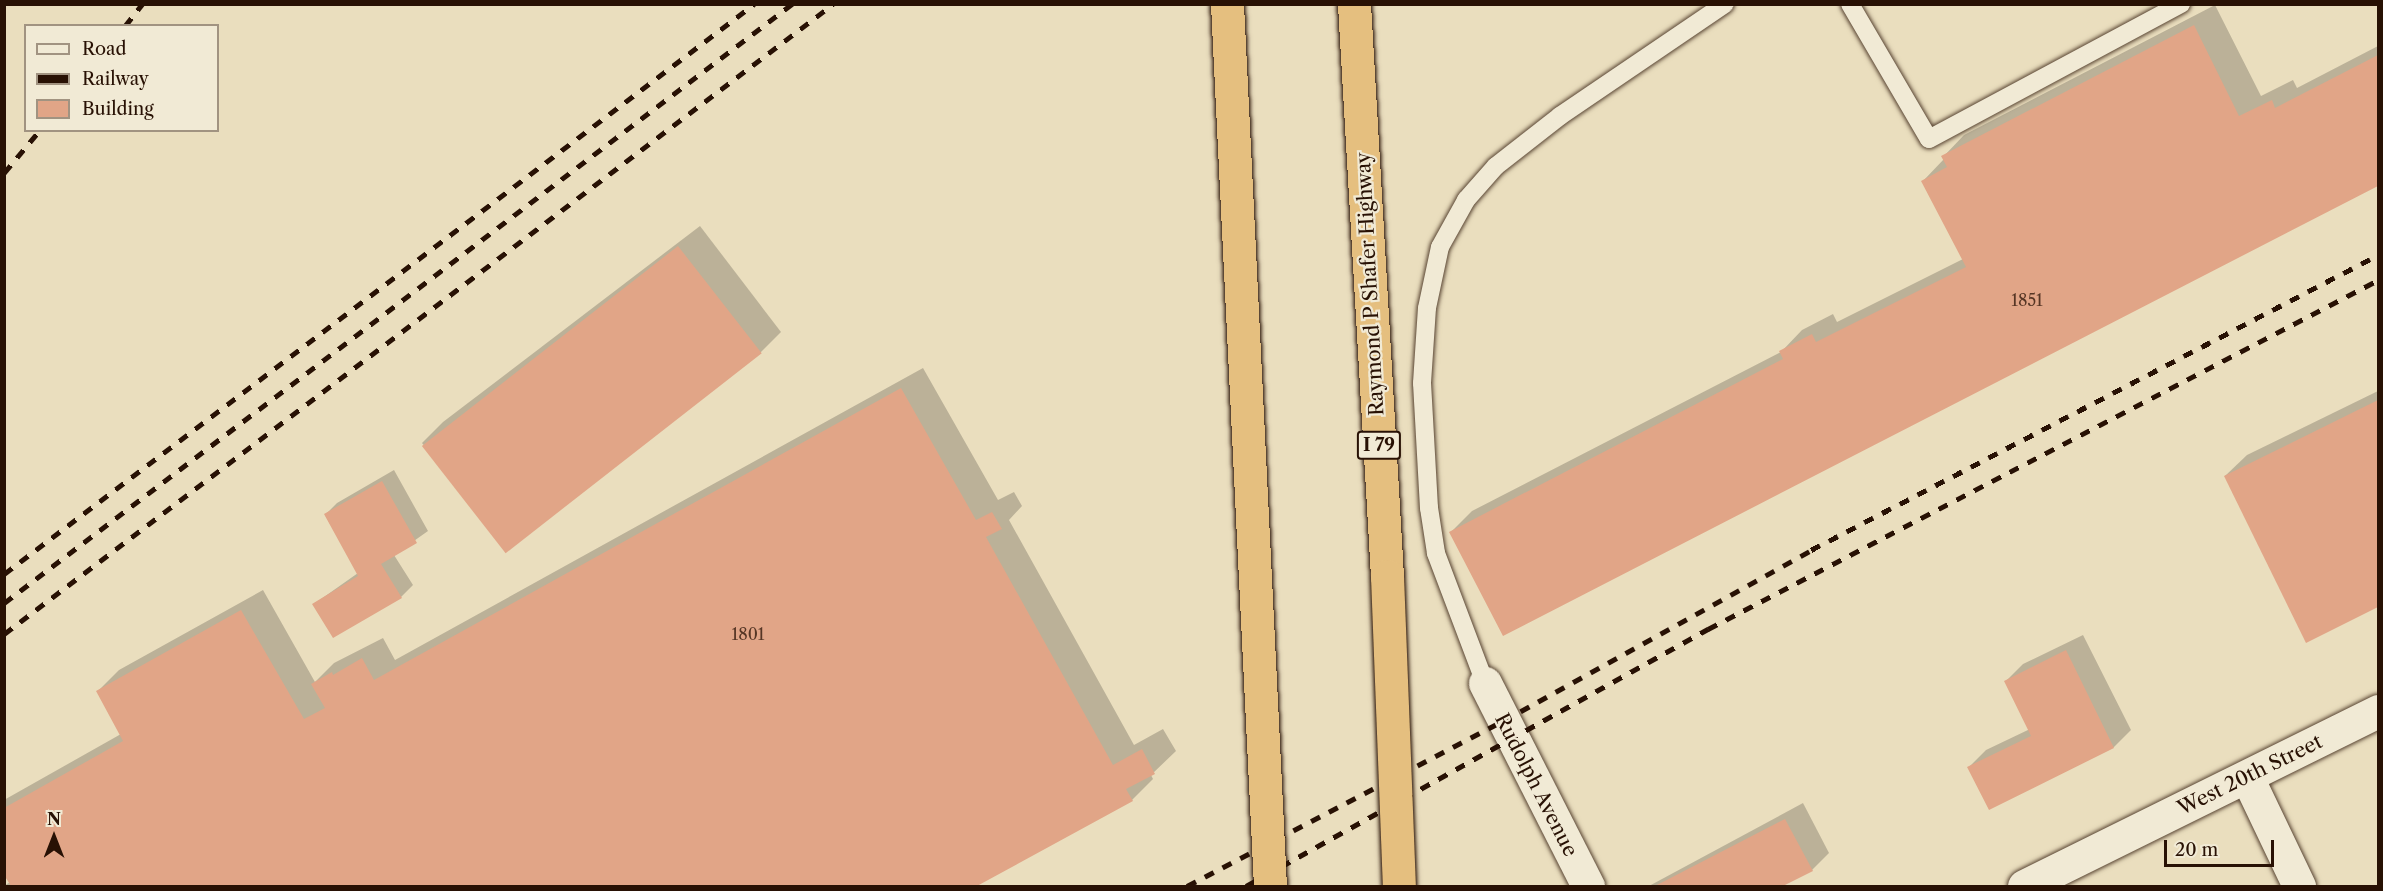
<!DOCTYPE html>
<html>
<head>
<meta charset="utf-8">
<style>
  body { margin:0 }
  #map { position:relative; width:2383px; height:891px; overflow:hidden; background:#eadebe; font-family:"Libre Caslon Text",serif }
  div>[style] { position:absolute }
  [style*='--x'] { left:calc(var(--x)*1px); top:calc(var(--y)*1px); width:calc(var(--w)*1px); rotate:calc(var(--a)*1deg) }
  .shadow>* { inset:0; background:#0003 }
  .building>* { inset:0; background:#e1a587; transform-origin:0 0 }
  .roads { filter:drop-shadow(0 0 2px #584432) drop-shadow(0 0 2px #584432) }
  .service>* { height:18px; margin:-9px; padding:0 9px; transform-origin:9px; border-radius:9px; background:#f1ead5 }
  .minor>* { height:33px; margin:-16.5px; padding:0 16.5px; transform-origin:16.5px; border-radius:16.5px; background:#f1ead5 }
  .rail>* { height:4.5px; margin-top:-2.25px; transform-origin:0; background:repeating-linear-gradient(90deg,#281104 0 10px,transparent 0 20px) }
  .bridges { filter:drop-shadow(0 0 2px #281104) drop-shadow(0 0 2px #281104) }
  .motorway-bridge>* { height:33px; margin:-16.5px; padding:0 16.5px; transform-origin:16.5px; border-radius:16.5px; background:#e5bf7f }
  span { translate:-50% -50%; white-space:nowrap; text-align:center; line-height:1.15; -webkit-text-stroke:4.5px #f1ead5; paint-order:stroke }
  .number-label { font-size:16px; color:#563625 }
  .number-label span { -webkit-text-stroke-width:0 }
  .shield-label span { padding:2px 4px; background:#f1ead5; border:2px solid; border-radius:4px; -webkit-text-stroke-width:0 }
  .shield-label { font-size:18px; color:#281104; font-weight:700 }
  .street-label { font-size:20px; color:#281104 }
  .frame { position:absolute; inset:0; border:6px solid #281104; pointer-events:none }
  .legend { position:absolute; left:24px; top:24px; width:195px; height:108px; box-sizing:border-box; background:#f1ead5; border:2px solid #a19381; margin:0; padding:8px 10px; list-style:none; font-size:18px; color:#281104 }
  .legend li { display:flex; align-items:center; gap:12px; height:30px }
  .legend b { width:30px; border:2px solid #a19381 }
  .north { position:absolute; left:24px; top:807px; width:60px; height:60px; -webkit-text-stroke:4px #f1ead5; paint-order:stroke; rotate:0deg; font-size:16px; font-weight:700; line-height:24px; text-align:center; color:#281104 }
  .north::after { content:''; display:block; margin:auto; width:21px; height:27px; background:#281104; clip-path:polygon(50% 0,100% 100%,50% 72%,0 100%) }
  .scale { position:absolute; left:2164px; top:840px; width:110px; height:27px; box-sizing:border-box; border:3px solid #281104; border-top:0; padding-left:8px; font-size:18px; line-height:21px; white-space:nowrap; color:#281104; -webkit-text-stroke:4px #f1ead5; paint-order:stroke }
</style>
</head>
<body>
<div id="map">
  <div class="shadow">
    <div style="clip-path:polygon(2215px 5px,2261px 96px,2293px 80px,2297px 88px,2378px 46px,2378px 184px,1504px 634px,1451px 532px,1472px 511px,1781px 352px,1802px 330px,1833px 314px,1837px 322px,1963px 259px,1923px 181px,1944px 159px,1943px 157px,1964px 135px)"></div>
    <div style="clip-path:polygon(700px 226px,781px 332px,760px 353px,508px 545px,422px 443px,443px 422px)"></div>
    <div style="clip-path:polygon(923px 368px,998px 500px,1014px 492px,1022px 506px,1009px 520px,1134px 745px,1163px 729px,1176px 751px,1151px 775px,1153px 779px,1132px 800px,974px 886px,4px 886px,10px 882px,4px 872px,4px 800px,121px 734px,98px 691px,119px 670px,263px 590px,315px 682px,334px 663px,383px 638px,395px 660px)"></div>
    <div style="clip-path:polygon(2378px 391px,2378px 606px,2307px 641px,2225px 476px,2247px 455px)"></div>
    <div style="clip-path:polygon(394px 470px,428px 531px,394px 555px,413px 585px,401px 597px,314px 604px,358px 573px,325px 515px,337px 503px)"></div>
    <div style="clip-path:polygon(2083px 635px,2131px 730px,2114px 747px,1990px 808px,1969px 767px,1986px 750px,2030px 729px,2006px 681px,2023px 664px)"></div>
    <div style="clip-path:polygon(1803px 803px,1829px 853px,1812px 870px,1779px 886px,1649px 886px)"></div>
  </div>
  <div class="building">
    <div style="clip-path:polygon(2194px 25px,2239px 116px,2272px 100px,2275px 108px,2378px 55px,2378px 186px,1503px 636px,1449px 532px,1783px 359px,1779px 351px,1812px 334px,1816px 342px,1966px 267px,1921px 181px,1947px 167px,1941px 156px)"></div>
    <div style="left:678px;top:246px;width:136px;height:325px;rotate:52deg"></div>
    <div style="clip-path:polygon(901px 388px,976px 520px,992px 512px,1002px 529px,986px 537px,1113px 765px,1142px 749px,1155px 774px,1126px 789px,1133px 801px,977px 886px,11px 886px,4px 875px,4px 808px,123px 741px,96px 691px,241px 610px,304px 719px,325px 708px,311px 684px,332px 672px,333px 675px,362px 658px,374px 680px)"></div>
    <div style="clip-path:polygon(2378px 400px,2378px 607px,2306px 643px,2224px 476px)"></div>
    <div style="clip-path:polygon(382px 481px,417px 543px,381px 564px,402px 598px,333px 638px,312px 604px,358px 576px,324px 514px)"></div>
    <div style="clip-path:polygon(2066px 650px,2114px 748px,1989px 810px,1967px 767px,2031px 736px,2004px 681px)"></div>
    <div style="clip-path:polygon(1785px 819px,1813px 871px,1783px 886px,1655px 886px)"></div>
  </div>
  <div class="roads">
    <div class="service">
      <div style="--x:1850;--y:4;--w:156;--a:59.7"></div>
      <div style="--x:1929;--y:139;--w:286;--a:-28.2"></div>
      <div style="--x:1485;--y:683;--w:139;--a:-110.7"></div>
      <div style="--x:1436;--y:553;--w:46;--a:-98.8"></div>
      <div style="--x:1429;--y:508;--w:125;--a:-93.2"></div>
      <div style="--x:1422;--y:383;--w:75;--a:-86.2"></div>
      <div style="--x:1427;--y:308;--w:62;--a:-78"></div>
      <div style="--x:1440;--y:247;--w:54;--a:-61"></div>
      <div style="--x:1466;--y:200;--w:45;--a:-48.6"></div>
      <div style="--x:1496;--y:166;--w:81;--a:-38"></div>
      <div style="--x:1560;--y:116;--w:199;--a:-34.2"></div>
    </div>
    <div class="minor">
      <div style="--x:1485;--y:683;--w:228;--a:63.1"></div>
      <div style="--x:2247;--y:777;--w:121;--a:64.5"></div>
      <div style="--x:2024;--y:886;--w:395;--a:-26.3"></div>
    </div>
  </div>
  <div class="rail">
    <div style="--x:125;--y:26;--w:28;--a:-52"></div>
    <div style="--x:4;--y:173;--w:56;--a:-50.1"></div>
    <div style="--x:4;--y:574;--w:942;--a:-37.23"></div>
    <div style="--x:4;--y:603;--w:990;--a:-37.24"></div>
    <div style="--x:4;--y:634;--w:1041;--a:-37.23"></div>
    <div style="--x:1187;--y:886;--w:356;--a:-27.6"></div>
    <div style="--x:1503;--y:721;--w:352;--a:-29"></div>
    <div style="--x:1811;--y:550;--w:639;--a:-27.49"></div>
    <div style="--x:1246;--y:886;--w:529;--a:-29.09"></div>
    <div style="--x:1708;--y:629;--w:755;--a:-27.51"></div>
  </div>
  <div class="bridges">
    <div class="motorway-bridge">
      <div style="--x:1227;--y:4;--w:883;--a:87.21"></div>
      <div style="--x:1354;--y:4;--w:573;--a:86.7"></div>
      <div style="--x:1387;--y:576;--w:310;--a:87.8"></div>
    </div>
  </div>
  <div class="number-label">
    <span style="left:2027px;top:300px">1851</span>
    <span style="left:748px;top:634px">1801</span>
  </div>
  <div class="shield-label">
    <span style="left:1379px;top:445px">I 79</span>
  </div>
  <div class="street-label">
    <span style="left:1370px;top:284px;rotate:-93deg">Raymond P Shafer Highway</span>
    <span style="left:2250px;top:775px;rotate:-26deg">West 20th Street</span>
    <span style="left:1536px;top:785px;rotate:63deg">Rudolph Avenue</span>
  </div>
  <div class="frame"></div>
  <ul class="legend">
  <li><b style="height:8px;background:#f1ead5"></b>Road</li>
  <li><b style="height:8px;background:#281104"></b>Railway</li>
  <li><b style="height:16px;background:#e1a587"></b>Building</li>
  </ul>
  <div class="north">N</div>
  <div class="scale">20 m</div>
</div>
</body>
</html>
